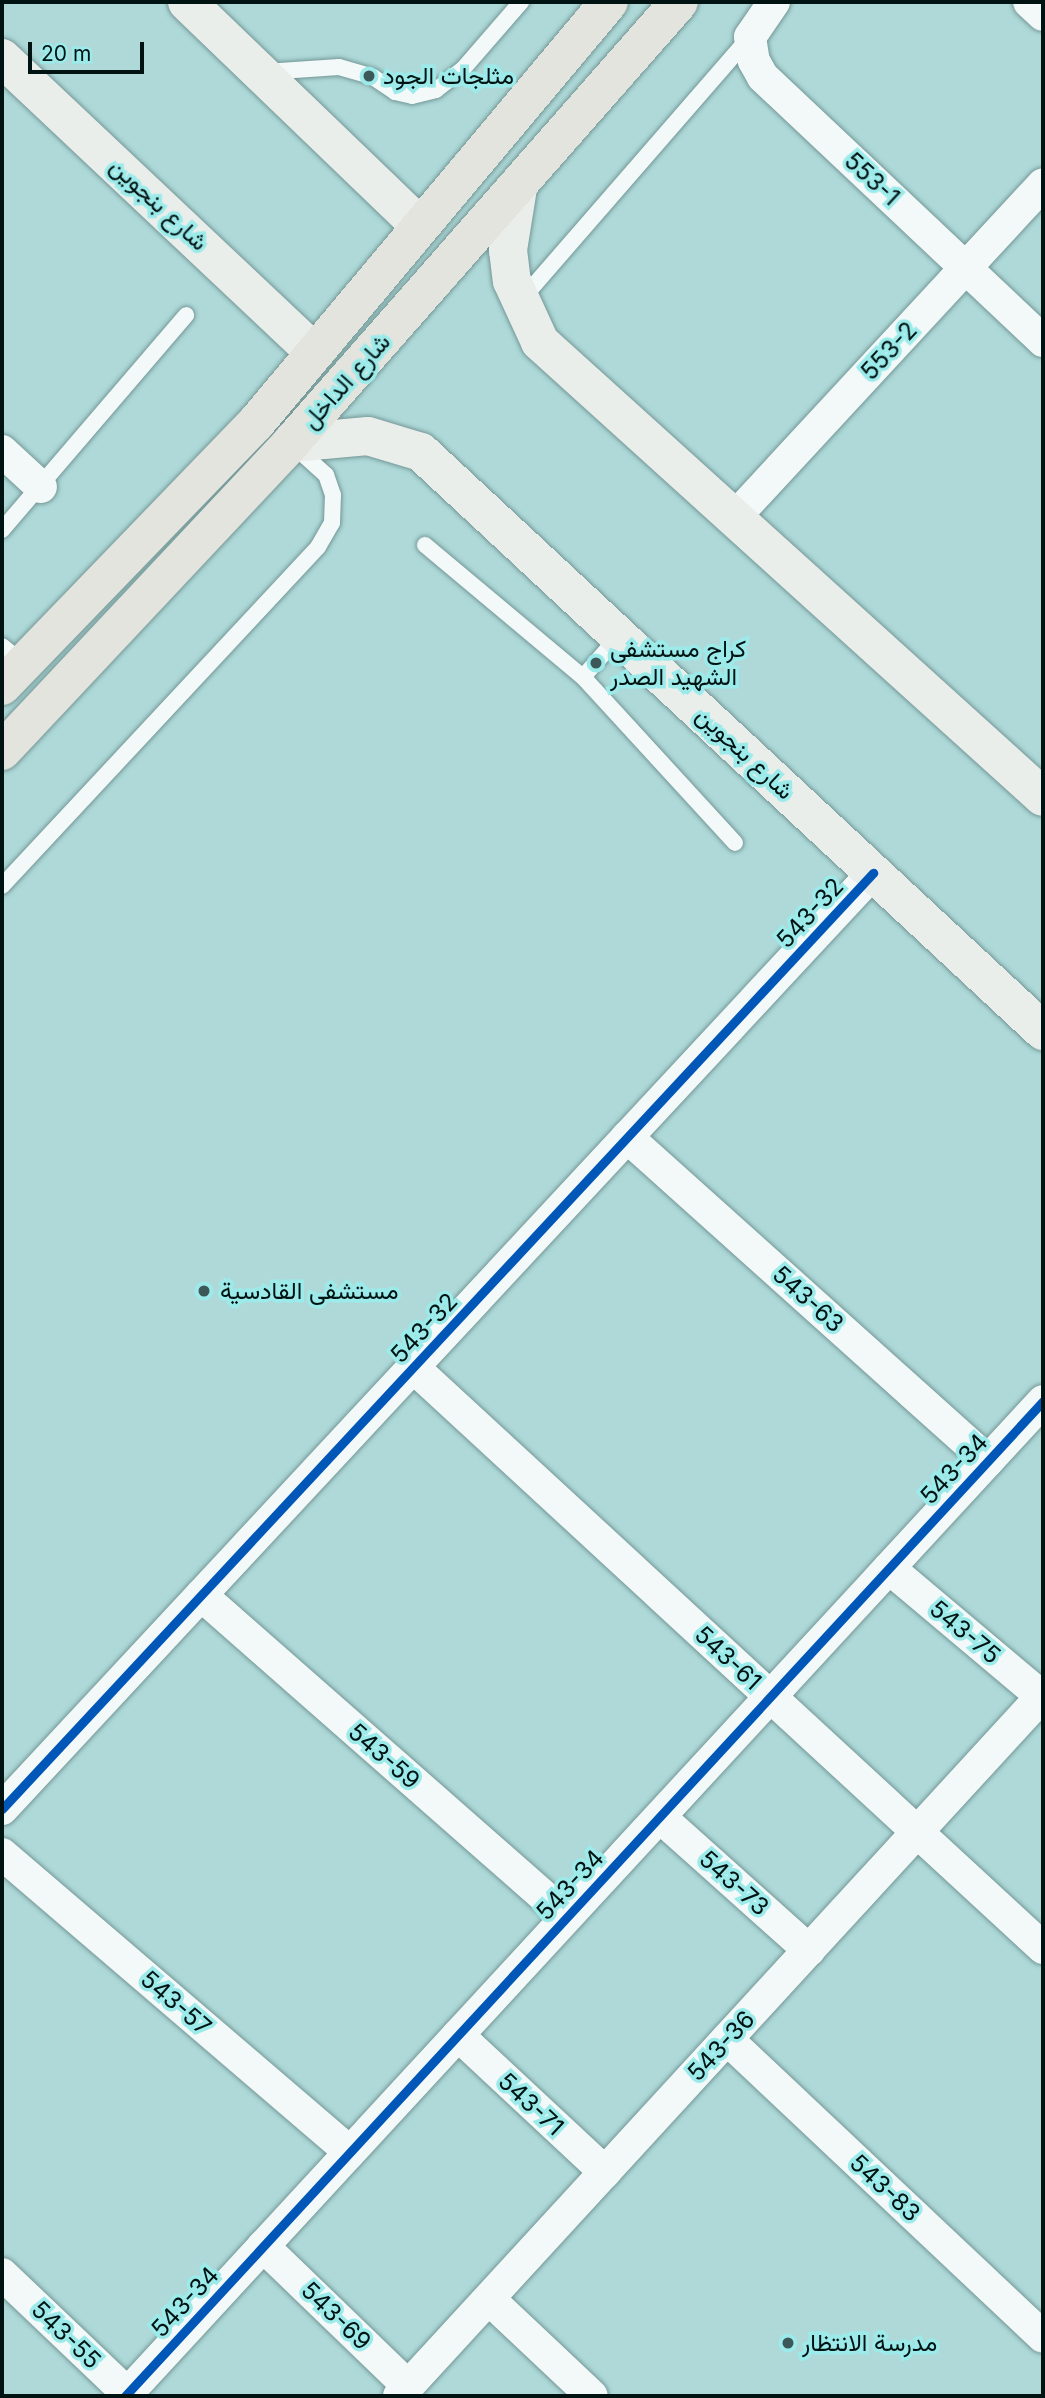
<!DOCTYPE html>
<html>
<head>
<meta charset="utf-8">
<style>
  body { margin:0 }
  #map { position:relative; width:1045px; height:2398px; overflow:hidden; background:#aed9d8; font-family:Inter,Vazirmatn,sans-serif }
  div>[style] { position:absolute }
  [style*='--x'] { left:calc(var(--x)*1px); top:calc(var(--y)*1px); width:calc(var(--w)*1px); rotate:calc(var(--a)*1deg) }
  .roads { filter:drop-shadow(0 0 2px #749797) drop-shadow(0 0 2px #749797) }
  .lane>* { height:16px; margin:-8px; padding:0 8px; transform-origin:8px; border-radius:8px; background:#f3f9f9 }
  .street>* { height:32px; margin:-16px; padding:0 16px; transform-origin:16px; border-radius:16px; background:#f3f9f9 }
  .secondary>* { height:38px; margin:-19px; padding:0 19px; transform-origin:19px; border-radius:19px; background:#eaeeeb }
  .primary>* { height:38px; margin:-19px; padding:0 19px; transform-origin:19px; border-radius:19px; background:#e3e4dd }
  .cycleway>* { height:9px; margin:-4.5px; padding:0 4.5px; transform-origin:4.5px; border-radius:4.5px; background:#0057b8 }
  .dots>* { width:19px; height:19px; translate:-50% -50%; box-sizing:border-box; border:4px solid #9cebea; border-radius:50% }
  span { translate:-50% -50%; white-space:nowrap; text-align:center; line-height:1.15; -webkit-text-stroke:7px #9cebea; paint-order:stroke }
  .poi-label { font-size:24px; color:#001313 }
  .left { translate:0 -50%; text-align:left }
  .street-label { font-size:24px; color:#001313 }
  .frame { position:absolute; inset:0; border:4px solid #001313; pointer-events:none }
  .scale { position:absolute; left:28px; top:42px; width:116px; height:32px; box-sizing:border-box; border:4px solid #001313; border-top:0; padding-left:9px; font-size:21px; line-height:24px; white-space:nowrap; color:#001313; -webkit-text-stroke:5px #9cebea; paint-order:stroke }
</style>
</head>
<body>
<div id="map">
  <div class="roads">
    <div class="lane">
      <div style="--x:265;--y:72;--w:74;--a:-3.9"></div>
      <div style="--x:339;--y:67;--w:35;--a:16"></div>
      <div style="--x:373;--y:77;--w:27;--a:34"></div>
      <div style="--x:395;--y:92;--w:17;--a:13"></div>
      <div style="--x:412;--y:96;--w:25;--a:-14"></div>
      <div style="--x:436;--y:90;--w:34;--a:-38"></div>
      <div style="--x:463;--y:69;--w:89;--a:-49.1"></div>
      <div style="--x:522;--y:299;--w:347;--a:-49"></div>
      <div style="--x:2;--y:530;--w:283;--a:-49.4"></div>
      <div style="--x:425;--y:545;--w:206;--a:39.9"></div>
      <div style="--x:583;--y:677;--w:225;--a:47.5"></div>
      <div style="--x:2;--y:646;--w:27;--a:39"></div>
      <div style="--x:583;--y:677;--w:55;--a:-48.7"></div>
      <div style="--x:2;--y:886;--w:463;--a:-47"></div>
      <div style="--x:318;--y:547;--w:28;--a:-60"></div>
      <div style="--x:332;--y:523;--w:28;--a:-88"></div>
      <div style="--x:333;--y:495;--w:21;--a:-109"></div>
      <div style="--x:326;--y:475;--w:42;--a:-137.9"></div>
    </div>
    <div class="street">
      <div style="--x:774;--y:2;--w:42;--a:124.4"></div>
      <div style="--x:750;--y:37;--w:24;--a:81"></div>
      <div style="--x:754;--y:61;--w:18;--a:61"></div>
      <div style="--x:763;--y:77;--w:385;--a:43.3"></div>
      <div style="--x:1029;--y:2;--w:19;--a:43"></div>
      <div style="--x:2;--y:451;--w:53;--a:42.7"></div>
      <div style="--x:734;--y:518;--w:455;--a:-47.2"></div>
      <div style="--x:627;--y:1137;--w:485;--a:41.9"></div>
      <div style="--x:413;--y:1367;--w:857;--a:42.68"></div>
      <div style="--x:889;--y:1568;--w:200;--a:40.1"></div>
      <div style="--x:201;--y:1595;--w:487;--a:41.3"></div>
      <div style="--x:2;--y:1809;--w:1279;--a:-47.06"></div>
      <div style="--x:660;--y:1817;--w:200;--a:41.8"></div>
      <div style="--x:2;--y:1854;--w:458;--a:40.6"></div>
      <div style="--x:458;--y:2035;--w:201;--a:43"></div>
      <div style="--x:727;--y:2039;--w:434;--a:43.3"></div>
      <div style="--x:263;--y:2246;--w:202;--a:44"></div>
      <div style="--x:2;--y:2274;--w:177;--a:43.6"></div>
      <div style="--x:489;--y:2299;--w:141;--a:43.3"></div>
      <div style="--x:125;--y:2396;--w:1354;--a:-47.3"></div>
      <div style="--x:399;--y:2396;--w:952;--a:-47.43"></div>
    </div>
    <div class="secondary">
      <div style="--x:187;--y:2;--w:322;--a:43.9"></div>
      <div style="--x:2;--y:58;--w:429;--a:43.3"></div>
      <div style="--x:518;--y:188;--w:63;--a:99.2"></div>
      <div style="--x:508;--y:250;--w:31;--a:83"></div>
      <div style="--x:512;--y:281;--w:67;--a:65.3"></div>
      <div style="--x:540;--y:342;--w:678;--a:42.13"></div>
      <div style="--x:291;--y:443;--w:77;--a:-5.2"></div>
      <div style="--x:368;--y:436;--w:55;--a:16.8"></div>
      <div style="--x:421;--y:452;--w:850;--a:42.95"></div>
    </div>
    <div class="primary">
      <div style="--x:2;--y:686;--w:366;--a:-46"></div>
      <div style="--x:256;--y:423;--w:549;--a:-50.02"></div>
      <div style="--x:2;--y:751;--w:422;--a:-46.8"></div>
      <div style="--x:291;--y:443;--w:587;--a:-48.66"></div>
    </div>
  </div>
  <div class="cycleway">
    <div style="--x:2;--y:1809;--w:1279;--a:-47.06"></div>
    <div style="--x:125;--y:2396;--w:1354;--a:-47.3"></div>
  </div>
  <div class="dots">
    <div style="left:369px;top:76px;background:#3d5858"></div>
    <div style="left:596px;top:663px;background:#3d5858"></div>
    <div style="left:204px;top:1291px;background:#3d5858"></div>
    <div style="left:788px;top:2343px;background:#3d5858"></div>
  </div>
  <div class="poi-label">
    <span class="left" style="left:383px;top:76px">مثلجات الجود</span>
    <span class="left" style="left:610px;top:663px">كراج مستشفى<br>الشهيد الصدر</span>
    <span class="left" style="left:220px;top:1291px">مستشفى القادسية</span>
    <span class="left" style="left:802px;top:2343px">مدرسة الانتظار</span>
  </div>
  <div class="street-label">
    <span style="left:872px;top:179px;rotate:43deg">553-1</span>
    <span style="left:159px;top:204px;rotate:43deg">شارع بنجوين</span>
    <span style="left:889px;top:351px;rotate:-47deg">553-2</span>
    <span style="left:346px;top:381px;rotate:-48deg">شارع الداخل</span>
    <span style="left:745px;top:753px;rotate:43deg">شارع بنجوين</span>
    <span style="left:810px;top:913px;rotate:-47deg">543-32</span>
    <span style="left:808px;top:1299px;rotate:42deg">543-63</span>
    <span style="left:424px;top:1328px;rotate:-47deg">543-32</span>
    <span style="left:954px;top:1469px;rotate:-47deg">543-34</span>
    <span style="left:965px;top:1632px;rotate:40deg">543-75</span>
    <span style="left:728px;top:1658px;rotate:43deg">543-61</span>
    <span style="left:384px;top:1756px;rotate:41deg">543-59</span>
    <span style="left:734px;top:1883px;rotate:42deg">543-73</span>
    <span style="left:570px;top:1885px;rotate:-47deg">543-34</span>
    <span style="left:176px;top:2003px;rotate:41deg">543-57</span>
    <span style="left:721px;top:2046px;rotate:-47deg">543-36</span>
    <span style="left:531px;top:2104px;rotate:43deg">543-71</span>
    <span style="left:885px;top:2188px;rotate:43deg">543-83</span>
    <span style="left:185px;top:2302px;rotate:-47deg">543-34</span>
    <span style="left:336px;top:2316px;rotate:44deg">543-69</span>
    <span style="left:66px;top:2335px;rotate:44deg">543-55</span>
  </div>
  <div class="frame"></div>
  <div class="scale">20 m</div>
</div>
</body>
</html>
